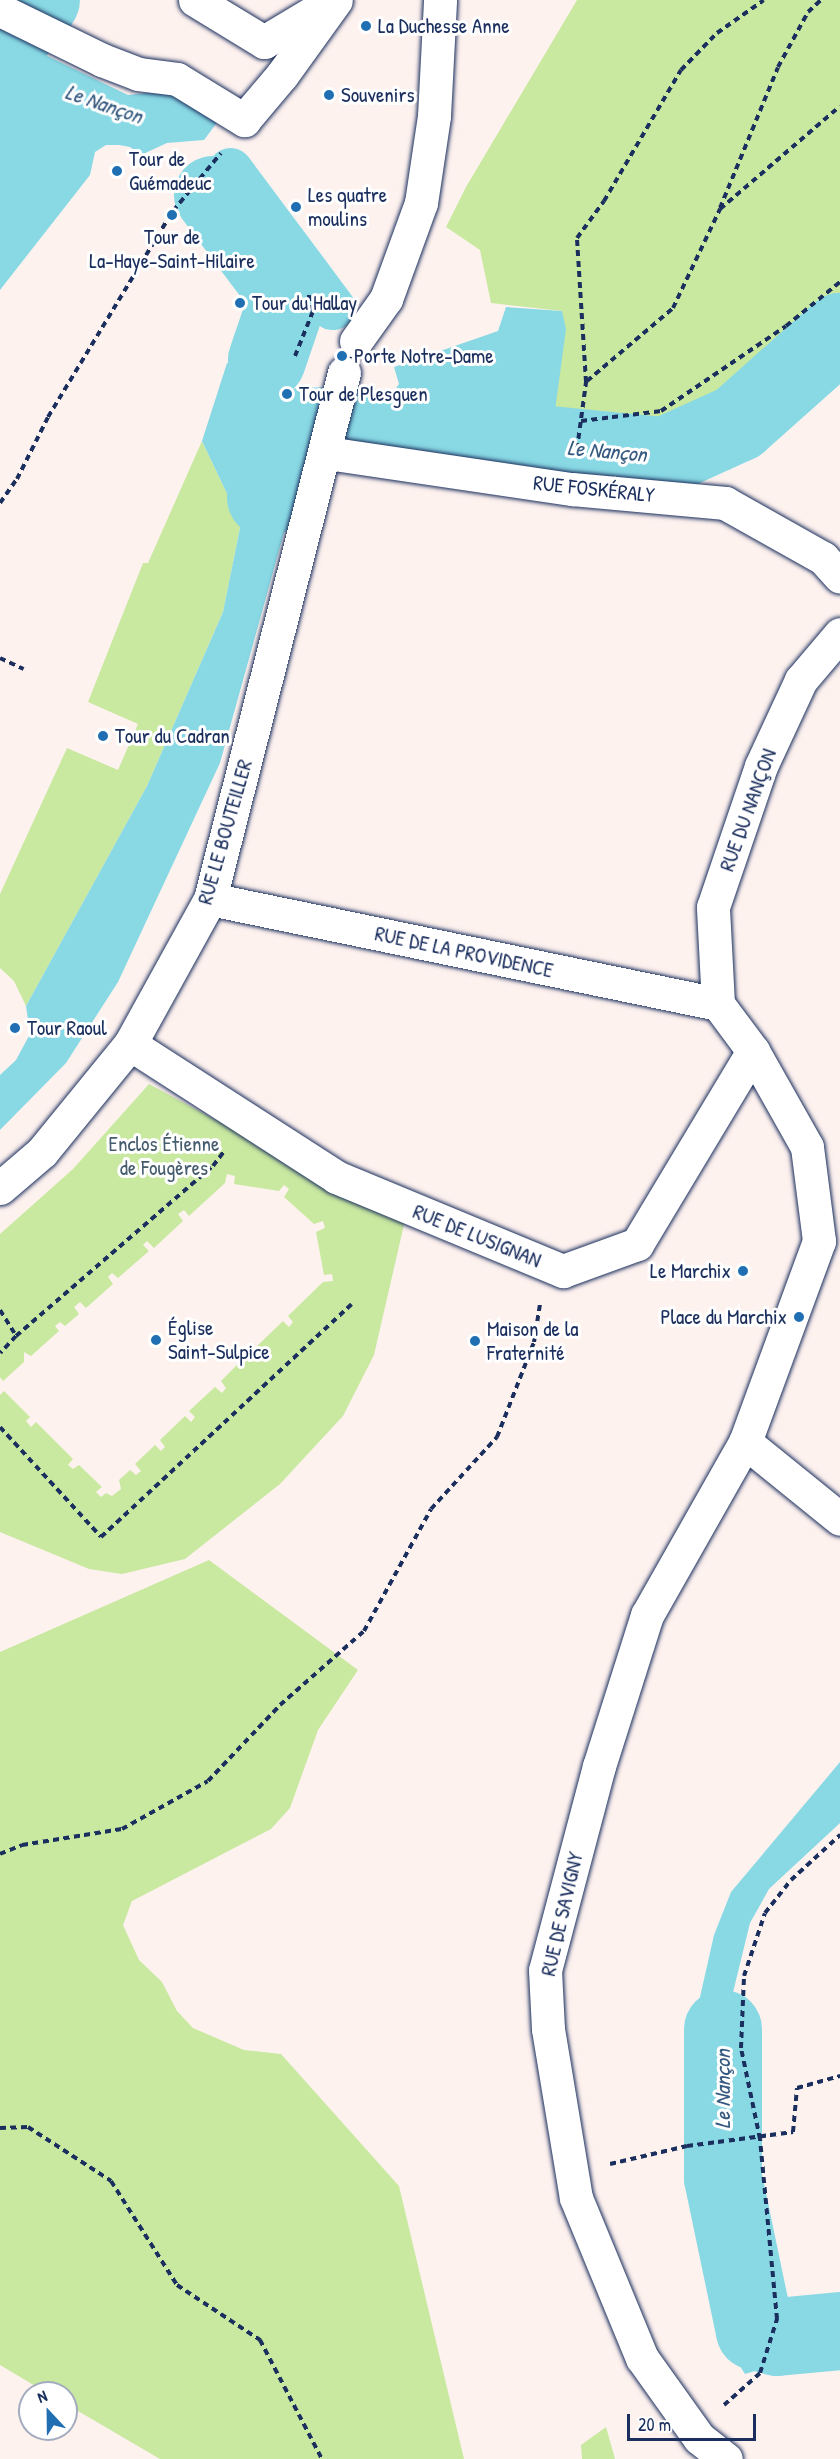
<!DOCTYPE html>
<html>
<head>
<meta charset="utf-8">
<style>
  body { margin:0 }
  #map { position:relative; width:840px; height:2459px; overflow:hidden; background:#fef2ef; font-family:"Patrick Hand",sans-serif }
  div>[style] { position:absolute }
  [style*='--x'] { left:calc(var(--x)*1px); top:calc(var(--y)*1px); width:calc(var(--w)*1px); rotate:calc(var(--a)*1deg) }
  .green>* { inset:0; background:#c9e8a0 }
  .water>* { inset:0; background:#89d9e5 }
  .canal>* { height:45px; margin:-22.5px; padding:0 22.5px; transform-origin:22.5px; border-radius:22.5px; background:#89d9e5 }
  .river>* { height:78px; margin:-39px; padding:0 39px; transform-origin:39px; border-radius:39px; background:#89d9e5 }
  .path>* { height:4px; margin-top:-2px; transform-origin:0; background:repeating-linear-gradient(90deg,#1b2f5e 0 6px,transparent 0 10.5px) }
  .roads { filter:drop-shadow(0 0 2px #1b2f5e) drop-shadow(0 0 2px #1b2f5e) }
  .minor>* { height:33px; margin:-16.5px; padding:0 16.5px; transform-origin:16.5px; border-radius:16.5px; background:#fff }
  .dots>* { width:16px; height:16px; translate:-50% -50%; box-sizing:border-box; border:3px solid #fff; border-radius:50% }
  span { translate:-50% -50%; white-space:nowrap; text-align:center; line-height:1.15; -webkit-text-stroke:6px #fff; paint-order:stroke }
  .poi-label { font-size:21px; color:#1b2f5e }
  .left { translate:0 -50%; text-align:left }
  .right { translate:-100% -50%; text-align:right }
  .street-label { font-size:21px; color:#1b2f5e }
  .park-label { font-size:21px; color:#465d6e }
  .water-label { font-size:22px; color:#365a80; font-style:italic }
  .north { position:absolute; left:18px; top:2381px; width:60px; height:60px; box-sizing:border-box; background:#fff; border:2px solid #a4acbf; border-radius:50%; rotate:338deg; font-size:16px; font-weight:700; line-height:24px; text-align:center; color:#1b2f5e }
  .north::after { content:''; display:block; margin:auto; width:21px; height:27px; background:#1f6fb2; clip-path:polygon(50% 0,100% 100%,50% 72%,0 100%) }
  .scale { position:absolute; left:627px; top:2414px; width:129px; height:27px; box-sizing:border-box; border:3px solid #1b2f5e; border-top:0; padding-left:8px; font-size:18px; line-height:21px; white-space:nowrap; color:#1b2f5e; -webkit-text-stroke:4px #fff; paint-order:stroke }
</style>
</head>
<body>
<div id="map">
  <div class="green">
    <div style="clip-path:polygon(577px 0,840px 0,840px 298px,676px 432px,551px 448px,562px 311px,491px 303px,480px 250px,446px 227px,466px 187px)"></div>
    <div style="clip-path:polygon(232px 185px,303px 280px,289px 289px,293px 316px,276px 370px,232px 352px,241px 332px,263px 318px,269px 304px,259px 284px,252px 278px,236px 275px,199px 226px)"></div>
    <div style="clip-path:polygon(202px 441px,241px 523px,223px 612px,147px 786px,26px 1006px,14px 981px,0 968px,0 894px,67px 748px,118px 770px,138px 724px,88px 702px,143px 563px,148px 563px)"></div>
    <div style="clip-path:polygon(149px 1084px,335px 1184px,406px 1216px,374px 1355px,343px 1416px,280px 1484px,185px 1559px,122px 1574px,89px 1569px,0 1532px,0 1395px,4px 1391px,30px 1417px,26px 1421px,31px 1427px,36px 1422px,73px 1459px,68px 1465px,73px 1469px,79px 1465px,102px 1487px,96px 1492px,101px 1497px,106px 1493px,112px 1496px,121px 1489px,119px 1480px,130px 1470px,136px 1475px,141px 1471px,135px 1464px,155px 1445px,161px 1451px,165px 1447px,160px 1440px,185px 1416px,191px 1422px,195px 1417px,189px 1411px,215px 1387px,222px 1393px,226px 1388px,221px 1381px,248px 1354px,255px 1360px,259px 1355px,254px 1349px,283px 1321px,289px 1327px,293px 1322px,288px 1316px,323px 1282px,333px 1281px,332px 1274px,324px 1275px,316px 1232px,325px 1228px,323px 1221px,314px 1224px,284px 1197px,289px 1189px,284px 1185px,279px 1191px,234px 1184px,235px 1176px,227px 1174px,225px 1183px,189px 1216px,184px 1210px,178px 1214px,183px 1221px,154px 1248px,147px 1241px,143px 1245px,149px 1251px,118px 1278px,112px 1273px,108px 1277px,113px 1284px,86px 1308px,80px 1302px,74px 1307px,79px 1314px,65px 1326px,60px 1322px,55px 1326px,59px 1331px,31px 1356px,24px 1352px,24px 1362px,3px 1381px,0 1377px,0 1234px,73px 1169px)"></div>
    <div style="clip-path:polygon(209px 1560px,358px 1670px,318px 1730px,290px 1808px,271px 1829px,132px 1901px,123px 1925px,139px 1960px,162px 1982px,177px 2011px,193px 2028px,244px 2050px,281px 2054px,399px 2186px,464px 2459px,160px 2459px,66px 2404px,66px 2393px,47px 2393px,0 2365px,0 1652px)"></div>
    <div style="clip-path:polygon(606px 2427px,615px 2459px,582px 2459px,581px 2445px)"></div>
  </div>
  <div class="water">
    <div style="clip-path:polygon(0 33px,128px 95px,173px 90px,219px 120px,204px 140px,167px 143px,141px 155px,130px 147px,119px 145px,106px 145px,95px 152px,90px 175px,0 290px)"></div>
    <div style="clip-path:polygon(840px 298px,840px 379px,731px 469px,685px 482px,604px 478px,605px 443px,641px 443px,676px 432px)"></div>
    <div style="clip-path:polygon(506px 307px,562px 311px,566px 329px,547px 470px,349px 446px,352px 400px,386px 402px,399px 384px,394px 367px,498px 331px)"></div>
    <div style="clip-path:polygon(227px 363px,266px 379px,265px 398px,277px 414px,296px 414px,307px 421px,285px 529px,220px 763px,118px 982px,66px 1063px,0 1130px,0 1075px,16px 1060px,30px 1034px,26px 1006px,147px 786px,223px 612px,241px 523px,202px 441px)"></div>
    <div style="clip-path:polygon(840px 1762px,840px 1823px,769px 1889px,750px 1923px,727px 2017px,742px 2134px,703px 2140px,693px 2058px,700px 1997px,714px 1935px,731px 1892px)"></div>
    <div style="clip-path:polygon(743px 2143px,773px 2325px,840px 2323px,840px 2349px,774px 2350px,775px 2365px,745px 2374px,726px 2345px,737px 2341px,720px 2269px,705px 2151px)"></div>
  </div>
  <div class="canal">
    <div style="--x:230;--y:170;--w:171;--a:53.3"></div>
  </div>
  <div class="river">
    <div style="--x:0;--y:52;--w:66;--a:-51.7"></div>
    <div style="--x:213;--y:195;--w:105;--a:53.1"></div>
    <div style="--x:276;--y:279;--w:32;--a:76"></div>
    <div style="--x:284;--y:310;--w:53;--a:108.8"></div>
    <div style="--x:266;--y:498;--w:69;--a:-88.3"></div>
    <div style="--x:268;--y:429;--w:78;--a:-2.9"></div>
    <div style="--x:346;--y:425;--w:321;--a:5.6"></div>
    <div style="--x:665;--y:456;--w:80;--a:-24.3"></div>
    <div style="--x:738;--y:423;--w:137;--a:-41.7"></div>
    <div style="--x:723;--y:2029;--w:149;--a:90"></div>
    <div style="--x:723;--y:2178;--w:156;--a:78.2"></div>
    <div style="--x:755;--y:2331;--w:23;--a:15"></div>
    <div style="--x:777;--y:2337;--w:63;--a:-5.4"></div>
  </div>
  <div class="path">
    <div style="--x:720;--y:208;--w:152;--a:-67.6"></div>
    <div style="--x:778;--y:67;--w:63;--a:-61.4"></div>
    <div style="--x:808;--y:12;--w:18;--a:-43"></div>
    <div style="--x:295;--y:356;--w:48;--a:-68.2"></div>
    <div style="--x:313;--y:311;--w:20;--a:-105"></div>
    <div style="--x:587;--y:381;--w:113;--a:-40.3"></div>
    <div style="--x:673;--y:308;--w:110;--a:-64.6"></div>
    <div style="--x:720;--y:209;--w:158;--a:-40.6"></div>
    <div style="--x:581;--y:421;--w:81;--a:-7.1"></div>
    <div style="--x:661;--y:411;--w:151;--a:-34.2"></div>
    <div style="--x:786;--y:326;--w:70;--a:-39.2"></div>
    <div style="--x:577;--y:449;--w:68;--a:-82.3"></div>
    <div style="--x:586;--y:382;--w:144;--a:-93.6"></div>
    <div style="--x:577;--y:238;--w:46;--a:-53.9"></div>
    <div style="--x:604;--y:201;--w:152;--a:-59.6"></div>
    <div style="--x:681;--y:70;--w:52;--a:-45.8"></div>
    <div style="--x:717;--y:33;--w:57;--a:-35.1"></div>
    <div style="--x:0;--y:503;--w:29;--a:-55"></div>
    <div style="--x:17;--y:479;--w:69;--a:-63.4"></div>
    <div style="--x:48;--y:417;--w:241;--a:-58.8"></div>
    <div style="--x:173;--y:211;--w:75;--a:-50.4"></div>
    <div style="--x:0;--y:658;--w:26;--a:25"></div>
    <div style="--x:0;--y:1310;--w:31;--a:58"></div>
    <div style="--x:16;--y:1336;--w:23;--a:133"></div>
    <div style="--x:16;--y:1336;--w:260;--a:-40.8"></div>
    <div style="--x:213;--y:1166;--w:20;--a:-53"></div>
    <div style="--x:0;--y:1427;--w:149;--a:47.4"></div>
    <div style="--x:101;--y:1537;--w:342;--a:-42.9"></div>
    <div style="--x:0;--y:1854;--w:24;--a:-22"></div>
    <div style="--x:22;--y:1845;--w:101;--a:-9.1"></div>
    <div style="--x:122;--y:1829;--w:98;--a:-29.2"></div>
    <div style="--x:208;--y:1781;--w:105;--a:-46.5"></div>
    <div style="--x:280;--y:1705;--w:112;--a:-41.4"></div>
    <div style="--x:364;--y:1631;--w:139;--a:-61.2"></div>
    <div style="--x:431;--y:1509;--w:98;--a:-47.5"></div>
    <div style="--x:497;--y:1437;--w:102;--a:-68.7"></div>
    <div style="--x:534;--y:1342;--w:39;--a:-81"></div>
    <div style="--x:0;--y:2128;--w:28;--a:-2"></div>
    <div style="--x:28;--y:2127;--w:99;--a:33"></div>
    <div style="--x:111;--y:2181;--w:123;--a:57.6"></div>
    <div style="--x:177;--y:2285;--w:100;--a:33.5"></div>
    <div style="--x:260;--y:2340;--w:134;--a:62.5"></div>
    <div style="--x:610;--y:2164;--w:79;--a:-13.2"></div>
    <div style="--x:687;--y:2146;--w:107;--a:-7.5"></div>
    <div style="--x:793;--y:2132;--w:44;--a:-84.8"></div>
    <div style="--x:797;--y:2088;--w:45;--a:-15.6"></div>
    <div style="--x:724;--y:2405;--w:48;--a:-41.6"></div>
    <div style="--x:760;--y:2373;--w:57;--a:-72.5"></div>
    <div style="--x:777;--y:2319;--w:181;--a:-95.4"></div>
    <div style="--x:760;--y:2139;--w:93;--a:-101.8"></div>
    <div style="--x:741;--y:2048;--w:72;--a:-87.6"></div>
    <div style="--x:744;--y:1976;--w:66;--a:-71.6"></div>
    <div style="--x:765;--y:1913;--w:42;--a:-51.8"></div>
    <div style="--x:791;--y:1880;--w:67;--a:-42.6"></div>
  </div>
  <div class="roads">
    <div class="minor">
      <div style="--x:195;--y:0;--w:81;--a:31.3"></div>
      <div style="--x:264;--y:42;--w:74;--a:-31.1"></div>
      <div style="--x:0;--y:10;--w:114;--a:26.1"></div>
      <div style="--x:102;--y:60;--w:39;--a:21"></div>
      <div style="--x:138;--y:74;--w:39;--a:7"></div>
      <div style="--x:177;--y:79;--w:79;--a:31.5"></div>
      <div style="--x:244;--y:120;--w:59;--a:-49.8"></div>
      <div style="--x:282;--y:75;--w:92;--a:-54.2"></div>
      <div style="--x:356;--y:341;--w:52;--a:-54.5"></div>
      <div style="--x:386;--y:299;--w:102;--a:-70"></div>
      <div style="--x:421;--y:203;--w:88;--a:-81.5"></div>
      <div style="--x:434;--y:116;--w:116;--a:-87"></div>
      <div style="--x:327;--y:453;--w:248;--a:8.4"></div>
      <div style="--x:572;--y:489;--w:154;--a:5.2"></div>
      <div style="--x:725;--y:503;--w:112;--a:29.3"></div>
      <div style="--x:823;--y:558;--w:25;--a:48"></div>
      <div style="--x:210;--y:899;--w:519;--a:11.68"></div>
      <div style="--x:718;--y:1004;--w:59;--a:53.3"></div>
      <div style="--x:753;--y:1051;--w:110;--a:60.6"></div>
      <div style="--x:807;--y:1147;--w:95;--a:82.7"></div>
      <div style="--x:819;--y:1241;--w:214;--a:110.2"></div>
      <div style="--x:745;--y:1442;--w:199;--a:119.5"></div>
      <div style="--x:647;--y:1615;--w:158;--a:107.6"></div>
      <div style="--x:599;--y:1766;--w:211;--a:104.8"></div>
      <div style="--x:545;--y:1970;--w:59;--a:87.1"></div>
      <div style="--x:548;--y:2029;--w:171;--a:80.6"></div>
      <div style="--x:576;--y:2198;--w:173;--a:67.6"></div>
      <div style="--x:642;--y:2358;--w:98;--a:54.5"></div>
      <div style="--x:699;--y:2438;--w:34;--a:38"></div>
      <div style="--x:718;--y:1004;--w:97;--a:-93"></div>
      <div style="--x:713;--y:907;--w:149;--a:-71.2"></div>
      <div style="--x:761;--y:766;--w:95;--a:-65.1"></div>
      <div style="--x:801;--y:680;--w:60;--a:-49.7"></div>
      <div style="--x:130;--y:1044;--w:245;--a:32.8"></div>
      <div style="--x:336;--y:1177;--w:246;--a:22.5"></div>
      <div style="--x:563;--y:1271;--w:79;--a:-20"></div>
      <div style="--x:637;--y:1244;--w:225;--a:-59"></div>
      <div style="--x:0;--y:1188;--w:55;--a:-40.6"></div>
      <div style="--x:42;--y:1152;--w:139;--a:-50.8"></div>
      <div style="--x:130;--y:1044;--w:166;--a:-61.1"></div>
      <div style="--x:210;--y:899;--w:543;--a:-75.71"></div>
      <div style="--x:745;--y:1442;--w:122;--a:39"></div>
    </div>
  </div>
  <div class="dots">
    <div style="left:366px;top:26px;background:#1f6fb2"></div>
    <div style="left:329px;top:95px;background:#1f6fb2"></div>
    <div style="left:117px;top:171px;background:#1f6fb2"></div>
    <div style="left:296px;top:207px;background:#1f6fb2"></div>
    <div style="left:172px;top:215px;background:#1f6fb2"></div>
    <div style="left:240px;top:303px;background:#1f6fb2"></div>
    <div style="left:342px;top:356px;background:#1f6fb2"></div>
    <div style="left:287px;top:394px;background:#1f6fb2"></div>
    <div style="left:103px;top:736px;background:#1f6fb2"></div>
    <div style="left:15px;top:1028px;background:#1f6fb2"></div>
    <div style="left:743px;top:1271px;background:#1f6fb2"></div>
    <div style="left:799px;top:1317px;background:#1f6fb2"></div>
    <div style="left:156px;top:1340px;background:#1f6fb2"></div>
    <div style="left:475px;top:1341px;background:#1f6fb2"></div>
  </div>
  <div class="poi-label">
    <span class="left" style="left:378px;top:26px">La Duchesse Anne</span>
    <span class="left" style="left:341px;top:95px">Souvenirs</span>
    <span class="left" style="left:129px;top:171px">Tour de<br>Guémadeuc</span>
    <span class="left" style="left:308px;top:207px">Les quatre<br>moulins</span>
    <span style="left:172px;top:249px">Tour de<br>La-Haye-Saint-Hilaire</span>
    <span class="left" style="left:252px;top:303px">Tour du Hallay</span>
    <span class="left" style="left:354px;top:356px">Porte Notre-Dame</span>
    <span class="left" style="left:299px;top:394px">Tour de Plesguen</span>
    <span class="left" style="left:115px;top:736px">Tour du Cadran</span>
    <span class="left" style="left:27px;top:1028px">Tour Raoul</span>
    <span class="right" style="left:731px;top:1271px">Le Marchix</span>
    <span class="right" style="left:787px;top:1317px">Place du Marchix</span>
    <span class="left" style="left:168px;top:1340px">Église<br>Saint-Sulpice</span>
    <span class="left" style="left:487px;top:1341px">Maison de la<br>Fraternité</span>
  </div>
  <div class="street-label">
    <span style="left:594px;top:489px;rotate:6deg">RUE FOSKÉRALY</span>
    <span style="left:748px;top:810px;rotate:-70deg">RUE DU NANÇON</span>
    <span style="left:225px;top:832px;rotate:-74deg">RUE LE BOUTEILLER</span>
    <span style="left:464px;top:952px;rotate:12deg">RUE DE LA PROVIDENCE</span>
    <span style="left:477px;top:1236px;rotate:22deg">RUE DE LUSIGNAN</span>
    <span style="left:562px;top:1914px;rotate:-77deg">RUE DE SAVIGNY</span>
  </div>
  <div class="park-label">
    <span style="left:164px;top:1156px">Enclos Étienne<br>de Fougères</span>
  </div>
  <div class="water-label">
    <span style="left:104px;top:104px;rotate:19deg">Le Nançon</span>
    <span style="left:607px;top:451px;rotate:5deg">Le Nançon</span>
    <span style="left:723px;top:2089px;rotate:-90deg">Le Nançon</span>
  </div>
  <div class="north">N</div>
  <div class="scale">20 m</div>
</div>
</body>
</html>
